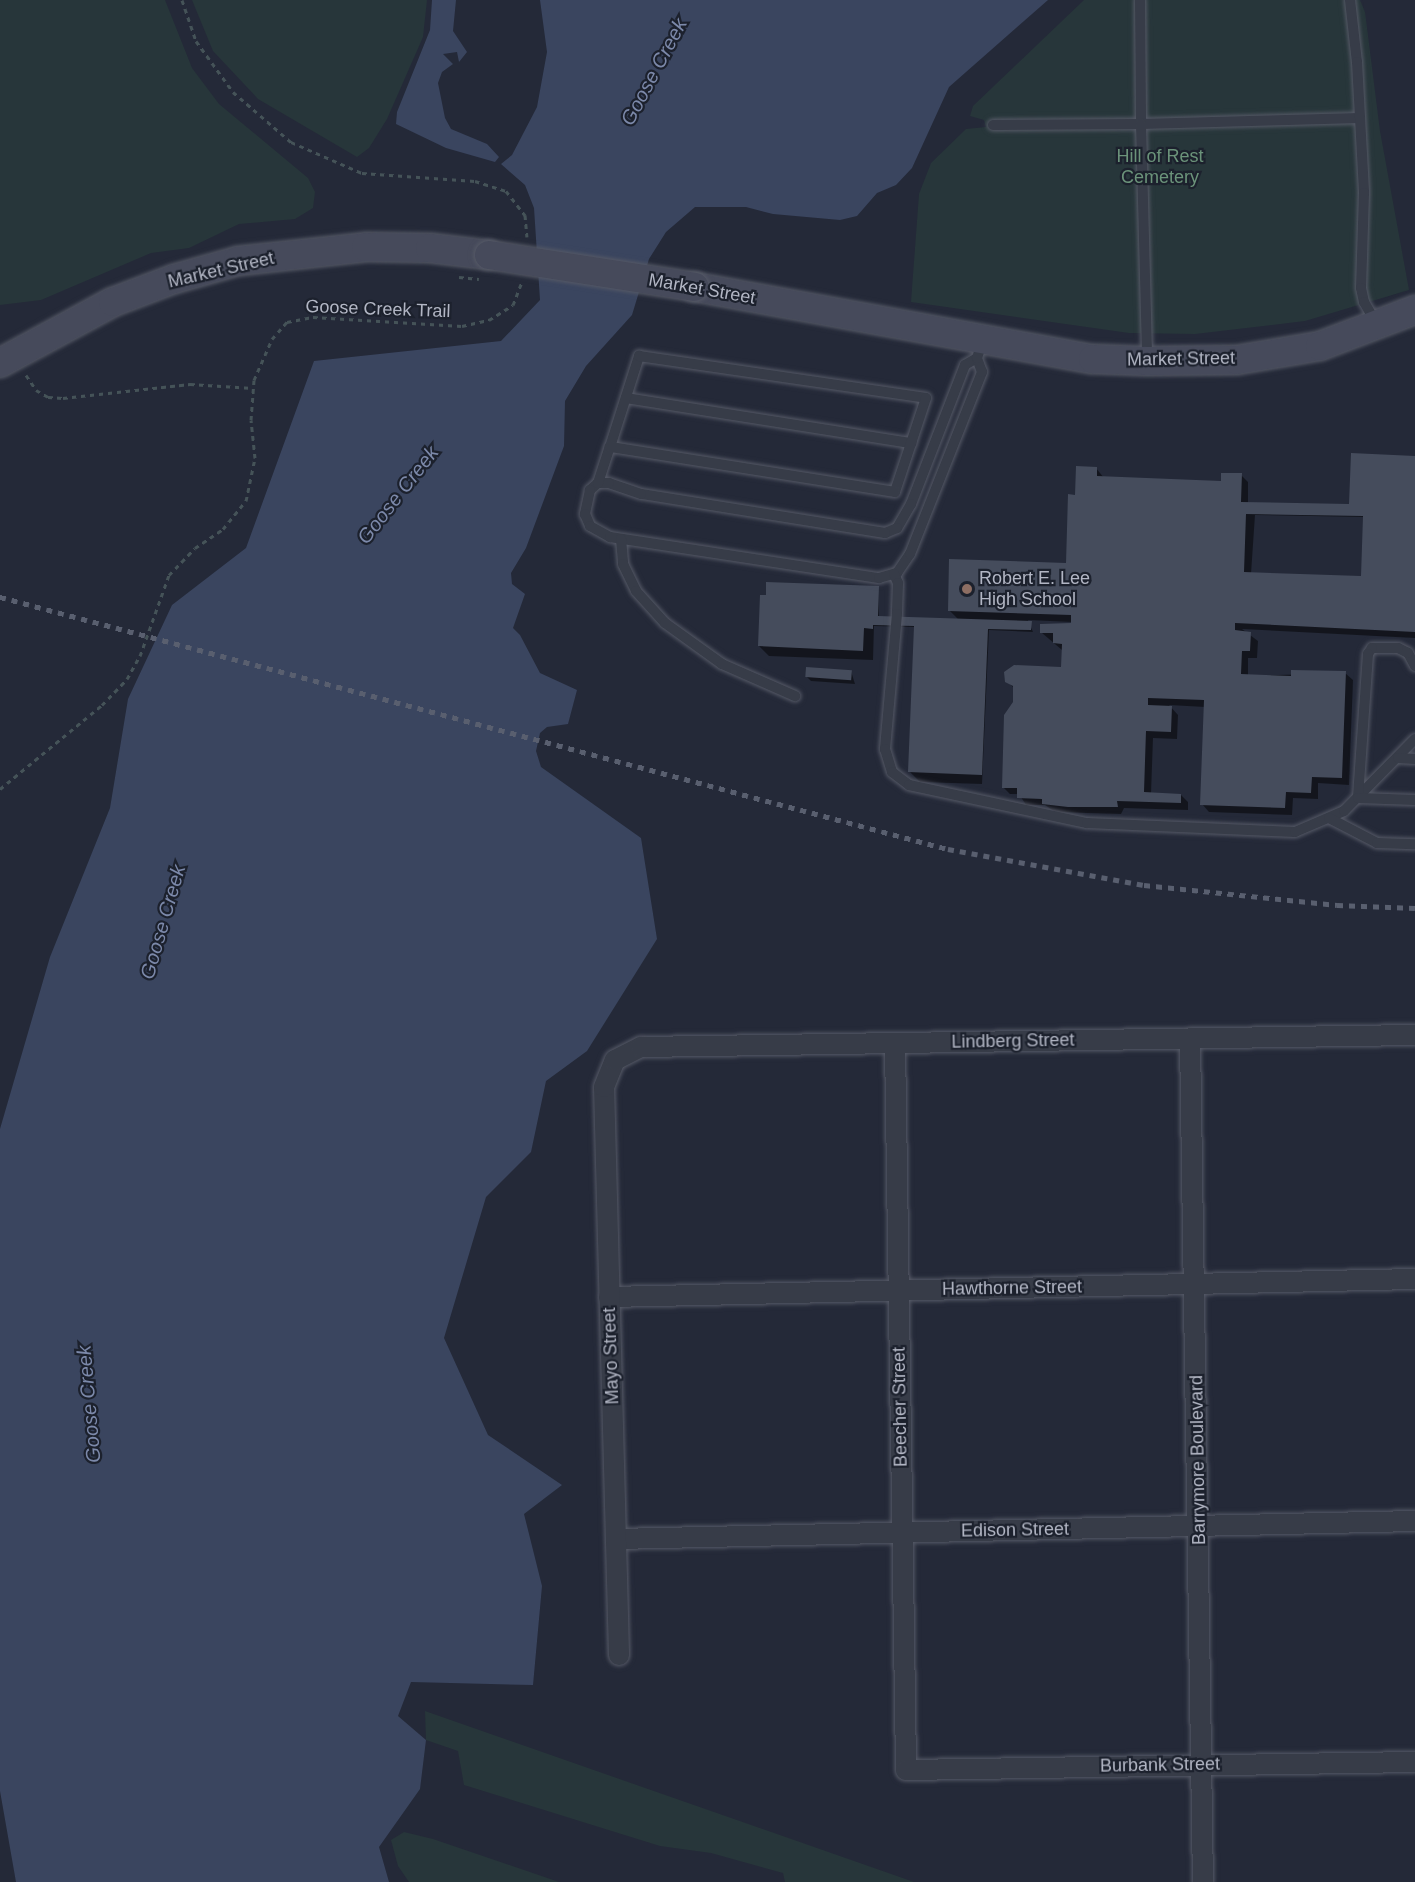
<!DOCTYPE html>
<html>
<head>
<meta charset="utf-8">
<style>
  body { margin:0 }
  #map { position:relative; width:1415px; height:1882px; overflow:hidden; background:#242938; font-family:Helvetica,sans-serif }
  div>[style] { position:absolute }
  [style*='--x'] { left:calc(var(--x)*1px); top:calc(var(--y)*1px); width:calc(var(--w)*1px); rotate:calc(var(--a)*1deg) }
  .green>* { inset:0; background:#27363a }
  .water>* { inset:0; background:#3a455f }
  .shadow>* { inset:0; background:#0007 }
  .building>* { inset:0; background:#454c5c; transform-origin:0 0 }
  .path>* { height:3px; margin-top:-1.5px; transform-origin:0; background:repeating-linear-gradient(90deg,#455358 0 4.5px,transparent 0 9px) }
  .roads { filter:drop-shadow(0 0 2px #555966) drop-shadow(0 0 2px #555966) }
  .lane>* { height:10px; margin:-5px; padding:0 5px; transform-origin:5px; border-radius:5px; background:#373c48 }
  .street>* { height:20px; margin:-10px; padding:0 10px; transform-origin:10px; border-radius:10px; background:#373c48 }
  .secondary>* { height:28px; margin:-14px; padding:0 14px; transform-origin:14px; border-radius:14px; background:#464a5b }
  .rail>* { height:4.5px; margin-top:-2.25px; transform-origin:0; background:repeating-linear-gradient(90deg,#595f6f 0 6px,transparent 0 12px) }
  .bridges { filter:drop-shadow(0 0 2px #555966) drop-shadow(0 0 2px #555966) }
  .secondary-bridge>* { height:28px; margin:-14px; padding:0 14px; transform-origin:14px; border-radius:14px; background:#464a5b }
  .dots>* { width:16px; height:16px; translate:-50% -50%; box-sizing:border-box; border:3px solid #1c212d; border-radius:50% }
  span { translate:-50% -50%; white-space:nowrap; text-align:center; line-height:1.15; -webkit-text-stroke:4.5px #1c212d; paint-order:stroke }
  .park-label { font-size:18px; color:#6b937a }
  .street-label { font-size:18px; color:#b2b6c4 }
  .poi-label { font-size:18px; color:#b2b6c4 }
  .left { translate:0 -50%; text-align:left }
  .water-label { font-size:20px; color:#7c89aa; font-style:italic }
</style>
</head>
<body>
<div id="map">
  <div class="green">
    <div style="clip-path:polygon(0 0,165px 0,192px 68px,219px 104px,308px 178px,315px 192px,313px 208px,295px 219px,239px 224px,189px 248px,151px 253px,41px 300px,0 305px)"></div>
    <div style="clip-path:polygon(192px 0,427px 0,423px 37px,387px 119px,369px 148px,357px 157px,258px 99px,213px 51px)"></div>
    <div style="clip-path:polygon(1084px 0,1360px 0,1365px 12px,1380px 131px,1409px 290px,1305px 321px,1195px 334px,1129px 333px,911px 302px,919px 194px,931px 163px,966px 129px,986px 127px,984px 120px,970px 116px,973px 106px)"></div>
    <div style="clip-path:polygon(425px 1711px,914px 1882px,785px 1882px,783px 1873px,711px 1853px,660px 1846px,464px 1785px,458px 1751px,426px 1740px)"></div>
    <div style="clip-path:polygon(404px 1832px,433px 1839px,559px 1882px,409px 1882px,398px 1866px,391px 1840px)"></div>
  </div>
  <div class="water">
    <div style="clip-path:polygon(432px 0,456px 0,453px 31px,467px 52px,459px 62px,457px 52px,443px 54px,453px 64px,442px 72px,438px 83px,445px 118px,451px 129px,487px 144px,499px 157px,495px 162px,446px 148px,396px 124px,397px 112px,430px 30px)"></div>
    <div style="clip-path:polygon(540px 0,1048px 0,949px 87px,912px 168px,896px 185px,877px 193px,857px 216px,840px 220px,773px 214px,746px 207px,695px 207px,666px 232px,649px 259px,632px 315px,586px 366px,565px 401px,564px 446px,526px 548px,511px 573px,512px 584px,525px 594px,513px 628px,520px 635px,540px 673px,577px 690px,568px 724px,547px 727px,540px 733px,536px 751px,541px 767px,641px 838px,657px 939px,587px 1051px,546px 1081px,531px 1152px,486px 1197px,444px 1338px,488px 1435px,562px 1485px,524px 1514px,542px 1586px,533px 1685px,411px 1682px,398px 1716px,426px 1740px,420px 1789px,379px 1847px,389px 1882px,16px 1882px,0 1791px,0 1129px,50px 957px,110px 808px,128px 699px,172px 605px,246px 548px,314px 361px,501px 341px,540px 300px,534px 208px,525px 185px,501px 164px,512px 155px,537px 107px,547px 52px)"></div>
  </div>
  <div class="shadow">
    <div style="clip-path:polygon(evenodd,1415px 457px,1415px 638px,1242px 629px,1258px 641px,1257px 658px,1248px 658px,1248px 676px,1345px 673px,1353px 680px,1349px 785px,1318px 783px,1318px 799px,1293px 798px,1292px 815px,1209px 812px,1202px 804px,1205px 707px,1169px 705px,1178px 715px,1177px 739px,1153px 738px,1151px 794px,1181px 795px,1188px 802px,1188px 810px,1124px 808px,1121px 814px,1055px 812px,1045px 805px,1026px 805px,1019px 794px,1010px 794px,1003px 787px,1015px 689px,1007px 681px,1063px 668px,1062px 650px,1042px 633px,1072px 625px,1072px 622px,1028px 620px,1033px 632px,989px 630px,982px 784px,920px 782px,910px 772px,915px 627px,874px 626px,873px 660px,769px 656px,759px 646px,878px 588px,879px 617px,959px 620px,949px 610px,1067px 565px,1077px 496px,1096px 468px,1104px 478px,1222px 483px,1241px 475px,1248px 482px,1248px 504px,1352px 508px,1415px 457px,1255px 515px,1365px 517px,1362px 578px,1251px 574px,1255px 515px)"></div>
    <div style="clip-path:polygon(851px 671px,855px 684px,811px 681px,806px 676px)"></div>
  </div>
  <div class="building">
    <div style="clip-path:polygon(evenodd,1351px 453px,1415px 456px,1415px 632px,1235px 623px,1235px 630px,1251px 632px,1250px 651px,1242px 651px,1241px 674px,1291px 676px,1291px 670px,1346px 671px,1342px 778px,1312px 777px,1311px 793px,1286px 792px,1285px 808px,1200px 805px,1204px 700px,1148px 698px,1148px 705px,1172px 706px,1171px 732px,1146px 731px,1144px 792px,1181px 794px,1181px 803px,1117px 801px,1118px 807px,1068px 807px,1042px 804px,1042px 799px,1017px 798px,1017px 788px,1002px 788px,1004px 715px,1013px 702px,1013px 686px,1005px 682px,1004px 672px,1014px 665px,1061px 667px,1062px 644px,1053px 643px,1053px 633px,1040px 633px,1040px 624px,1071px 623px,1071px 615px,948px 611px,949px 559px,1066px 563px,1068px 494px,1075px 495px,1076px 466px,1097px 467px,1097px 476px,1221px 481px,1221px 473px,1242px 473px,1241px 502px,1349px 504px,1351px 453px,1246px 514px,1363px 516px,1361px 576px,1244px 572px,1246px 514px)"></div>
    <div style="clip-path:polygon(766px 582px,879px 586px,878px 616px,1032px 621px,1031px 630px,988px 629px,982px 775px,908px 772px,914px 626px,873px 625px,873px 629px,864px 628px,863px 651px,758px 646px,760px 595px,766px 595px)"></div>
    <div style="left:806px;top:667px;width:46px;height:10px;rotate:4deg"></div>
  </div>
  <div class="path">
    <div style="--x:182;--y:0;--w:43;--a:71.1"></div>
    <div style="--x:196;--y:41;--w:63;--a:54"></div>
    <div style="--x:233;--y:92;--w:77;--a:40.8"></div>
    <div style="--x:291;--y:142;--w:77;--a:23.6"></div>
    <div style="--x:362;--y:173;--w:113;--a:4"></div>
    <div style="--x:475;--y:181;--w:33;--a:18"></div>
    <div style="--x:506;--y:191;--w:31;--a:52"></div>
    <div style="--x:525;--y:215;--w:22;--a:85"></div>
    <div style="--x:459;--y:277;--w:20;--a:6"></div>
    <div style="--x:26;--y:375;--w:18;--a:56"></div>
    <div style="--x:36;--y:390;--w:14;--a:30"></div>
    <div style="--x:48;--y:397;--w:15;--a:4"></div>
    <div style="--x:63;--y:398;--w:128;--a:-6.3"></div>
    <div style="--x:190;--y:384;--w:63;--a:3.6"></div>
    <div style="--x:0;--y:789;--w:132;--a:-39.5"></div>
    <div style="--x:102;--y:705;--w:36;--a:-46"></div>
    <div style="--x:127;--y:679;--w:26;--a:-61"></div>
    <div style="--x:140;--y:656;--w:86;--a:-70.3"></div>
    <div style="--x:169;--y:575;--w:37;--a:-46"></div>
    <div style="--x:195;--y:548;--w:34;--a:-34"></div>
    <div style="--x:223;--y:529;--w:36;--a:-51"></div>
    <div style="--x:246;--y:501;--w:44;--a:-78.2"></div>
    <div style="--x:255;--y:458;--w:38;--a:-96"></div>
    <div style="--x:251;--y:420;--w:40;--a:-85.7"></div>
    <div style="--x:254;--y:380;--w:45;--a:-66.3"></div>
    <div style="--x:272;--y:339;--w:23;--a:-49"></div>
    <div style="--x:287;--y:322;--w:26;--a:-11"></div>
    <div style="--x:313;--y:317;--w:149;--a:3.5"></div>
    <div style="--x:462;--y:326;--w:28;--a:-13"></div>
    <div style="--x:489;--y:320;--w:28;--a:-32"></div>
    <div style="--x:513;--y:305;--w:25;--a:-69"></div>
  </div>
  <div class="roads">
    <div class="lane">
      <div style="--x:1140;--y:0;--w:124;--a:89.5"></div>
      <div style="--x:1141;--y:124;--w:219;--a:-1.6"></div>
      <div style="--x:1350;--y:0;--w:62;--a:83.6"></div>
      <div style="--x:1357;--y:62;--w:131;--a:86.9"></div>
      <div style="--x:1364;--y:193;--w:95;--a:91.8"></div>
      <div style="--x:1361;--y:288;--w:14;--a:78"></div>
      <div style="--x:1364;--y:302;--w:24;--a:60"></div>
      <div style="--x:993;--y:125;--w:148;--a:-0.4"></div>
      <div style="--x:1141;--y:124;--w:236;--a:88.5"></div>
      <div style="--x:977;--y:358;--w:14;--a:150"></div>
      <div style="--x:965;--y:365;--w:149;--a:111.2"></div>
      <div style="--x:911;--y:504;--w:28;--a:120"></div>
      <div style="--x:897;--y:528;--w:13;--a:157"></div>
      <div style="--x:885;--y:533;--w:247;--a:-170.9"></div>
      <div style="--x:641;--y:494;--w:34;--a:-161"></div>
      <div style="--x:609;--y:483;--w:11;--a:180"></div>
      <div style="--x:598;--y:483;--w:11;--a:139"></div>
      <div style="--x:590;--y:490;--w:25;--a:102"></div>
      <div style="--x:585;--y:514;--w:13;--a:67"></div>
      <div style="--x:590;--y:526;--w:23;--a:29"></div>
      <div style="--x:610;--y:537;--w:272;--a:8.7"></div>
      <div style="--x:879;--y:578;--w:19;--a:-16"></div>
      <div style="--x:897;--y:573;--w:23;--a:-56"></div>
      <div style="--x:910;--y:554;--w:196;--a:-68.4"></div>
      <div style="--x:982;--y:372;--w:15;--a:-110"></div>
      <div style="--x:977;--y:358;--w:19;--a:-72"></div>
      <div style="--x:626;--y:398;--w:289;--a:9"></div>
      <div style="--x:598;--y:483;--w:38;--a:-72"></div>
      <div style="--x:610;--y:447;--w:96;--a:-72.3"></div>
      <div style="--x:639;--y:356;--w:290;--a:8.3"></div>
      <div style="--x:926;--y:398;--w:99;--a:108.3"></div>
      <div style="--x:895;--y:492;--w:289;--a:-171"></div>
      <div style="--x:621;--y:539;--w:25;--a:85"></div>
      <div style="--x:623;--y:564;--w:30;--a:64"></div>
      <div style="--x:636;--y:591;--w:43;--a:47.8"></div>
      <div style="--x:665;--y:623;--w:70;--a:35.7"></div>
      <div style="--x:722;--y:664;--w:80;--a:23.7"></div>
      <div style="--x:894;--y:574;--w:10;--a:66"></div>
      <div style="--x:898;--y:583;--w:31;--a:92"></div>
      <div style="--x:897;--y:614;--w:136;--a:95.1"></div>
      <div style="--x:885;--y:749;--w:24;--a:73"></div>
      <div style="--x:892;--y:772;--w:21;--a:37"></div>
      <div style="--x:909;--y:785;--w:182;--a:12.1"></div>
      <div style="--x:1087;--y:823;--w:208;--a:2.5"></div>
      <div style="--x:1295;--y:832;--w:53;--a:-23.2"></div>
      <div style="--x:1344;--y:811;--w:101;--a:-45.4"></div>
      <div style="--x:1415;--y:666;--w:15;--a:-118"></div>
      <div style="--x:1408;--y:653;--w:11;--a:-153"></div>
      <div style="--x:1398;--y:648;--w:26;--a:180"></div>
      <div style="--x:1372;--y:648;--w:7;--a:124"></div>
      <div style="--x:1368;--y:654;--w:144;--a:94"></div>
      <div style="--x:1358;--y:798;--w:57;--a:2"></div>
      <div style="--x:1398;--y:758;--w:17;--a:3"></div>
      <div style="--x:1329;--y:818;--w:54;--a:27.5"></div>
      <div style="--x:1377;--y:843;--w:38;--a:2"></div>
    </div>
    <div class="street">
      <div style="--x:1190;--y:1039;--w:843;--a:89.12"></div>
      <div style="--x:895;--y:1043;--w:727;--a:89.13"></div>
      <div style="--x:906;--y:1770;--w:509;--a:-0.9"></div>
      <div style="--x:609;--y:1297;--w:806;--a:-1.28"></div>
      <div style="--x:616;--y:1539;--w:799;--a:-1.29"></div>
      <div style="--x:619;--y:1655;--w:568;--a:-91.51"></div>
      <div style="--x:604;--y:1087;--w:29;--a:-68"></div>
      <div style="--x:615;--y:1060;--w:29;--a:-27"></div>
      <div style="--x:641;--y:1047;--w:774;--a:-0.89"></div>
    </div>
    <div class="secondary">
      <div style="--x:695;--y:287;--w:404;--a:10.3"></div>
      <div style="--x:1093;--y:359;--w:54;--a:2.1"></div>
      <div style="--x:1147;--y:361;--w:90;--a:-0.6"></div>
      <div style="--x:1237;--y:360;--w:84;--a:-9.6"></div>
      <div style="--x:1320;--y:346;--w:102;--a:-20.8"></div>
      <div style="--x:0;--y:363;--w:128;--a:-28.4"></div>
      <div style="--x:113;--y:302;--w:65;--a:-20.7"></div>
      <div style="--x:174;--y:279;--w:66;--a:-15.7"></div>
      <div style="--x:238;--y:261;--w:129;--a:-6.2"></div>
      <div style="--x:366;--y:247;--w:64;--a:0.9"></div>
      <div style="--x:430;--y:248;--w:59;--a:6.8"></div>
    </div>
  </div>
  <div class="rail">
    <div style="--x:0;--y:597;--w:981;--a:14.89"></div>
    <div style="--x:948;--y:849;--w:199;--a:10.4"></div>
    <div style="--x:1144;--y:885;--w:194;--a:5.9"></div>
    <div style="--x:1337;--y:905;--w:78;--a:2.2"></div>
  </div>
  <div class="bridges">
    <div class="secondary-bridge">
      <div style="--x:489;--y:255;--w:208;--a:8.8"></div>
    </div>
  </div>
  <div class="dots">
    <div style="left:967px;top:589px;background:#8d6e63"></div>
  </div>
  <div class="park-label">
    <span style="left:1160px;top:167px">Hill of Rest<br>Cemetery</span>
  </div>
  <div class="street-label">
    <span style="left:221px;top:270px;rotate:-13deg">Market Street</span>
    <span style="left:702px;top:289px;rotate:10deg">Market Street</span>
    <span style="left:378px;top:309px;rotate:2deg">Goose Creek Trail</span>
    <span style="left:1181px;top:359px;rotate:-1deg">Market Street</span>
    <span style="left:1013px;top:1041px;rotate:-1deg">Lindberg Street</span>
    <span style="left:1012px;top:1288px;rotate:-1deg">Hawthorne Street</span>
    <span style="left:611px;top:1356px;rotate:-92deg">Mayo Street</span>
    <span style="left:900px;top:1407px;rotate:-91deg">Beecher Street</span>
    <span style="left:1198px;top:1460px;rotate:-91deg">Barrymore Boulevard</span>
    <span style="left:1015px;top:1530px;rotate:-1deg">Edison Street</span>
    <span style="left:1160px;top:1765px;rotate:-1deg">Burbank Street</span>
  </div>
  <div class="poi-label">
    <span class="left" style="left:979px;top:589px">Robert E. Lee<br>High School</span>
  </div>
  <div class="water-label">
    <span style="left:654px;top:72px;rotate:-62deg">Goose Creek</span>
    <span style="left:398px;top:495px;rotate:-52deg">Goose Creek</span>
    <span style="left:163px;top:922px;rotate:-74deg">Goose Creek</span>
    <span style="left:89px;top:1404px;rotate:-95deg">Goose Creek</span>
  </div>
</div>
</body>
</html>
